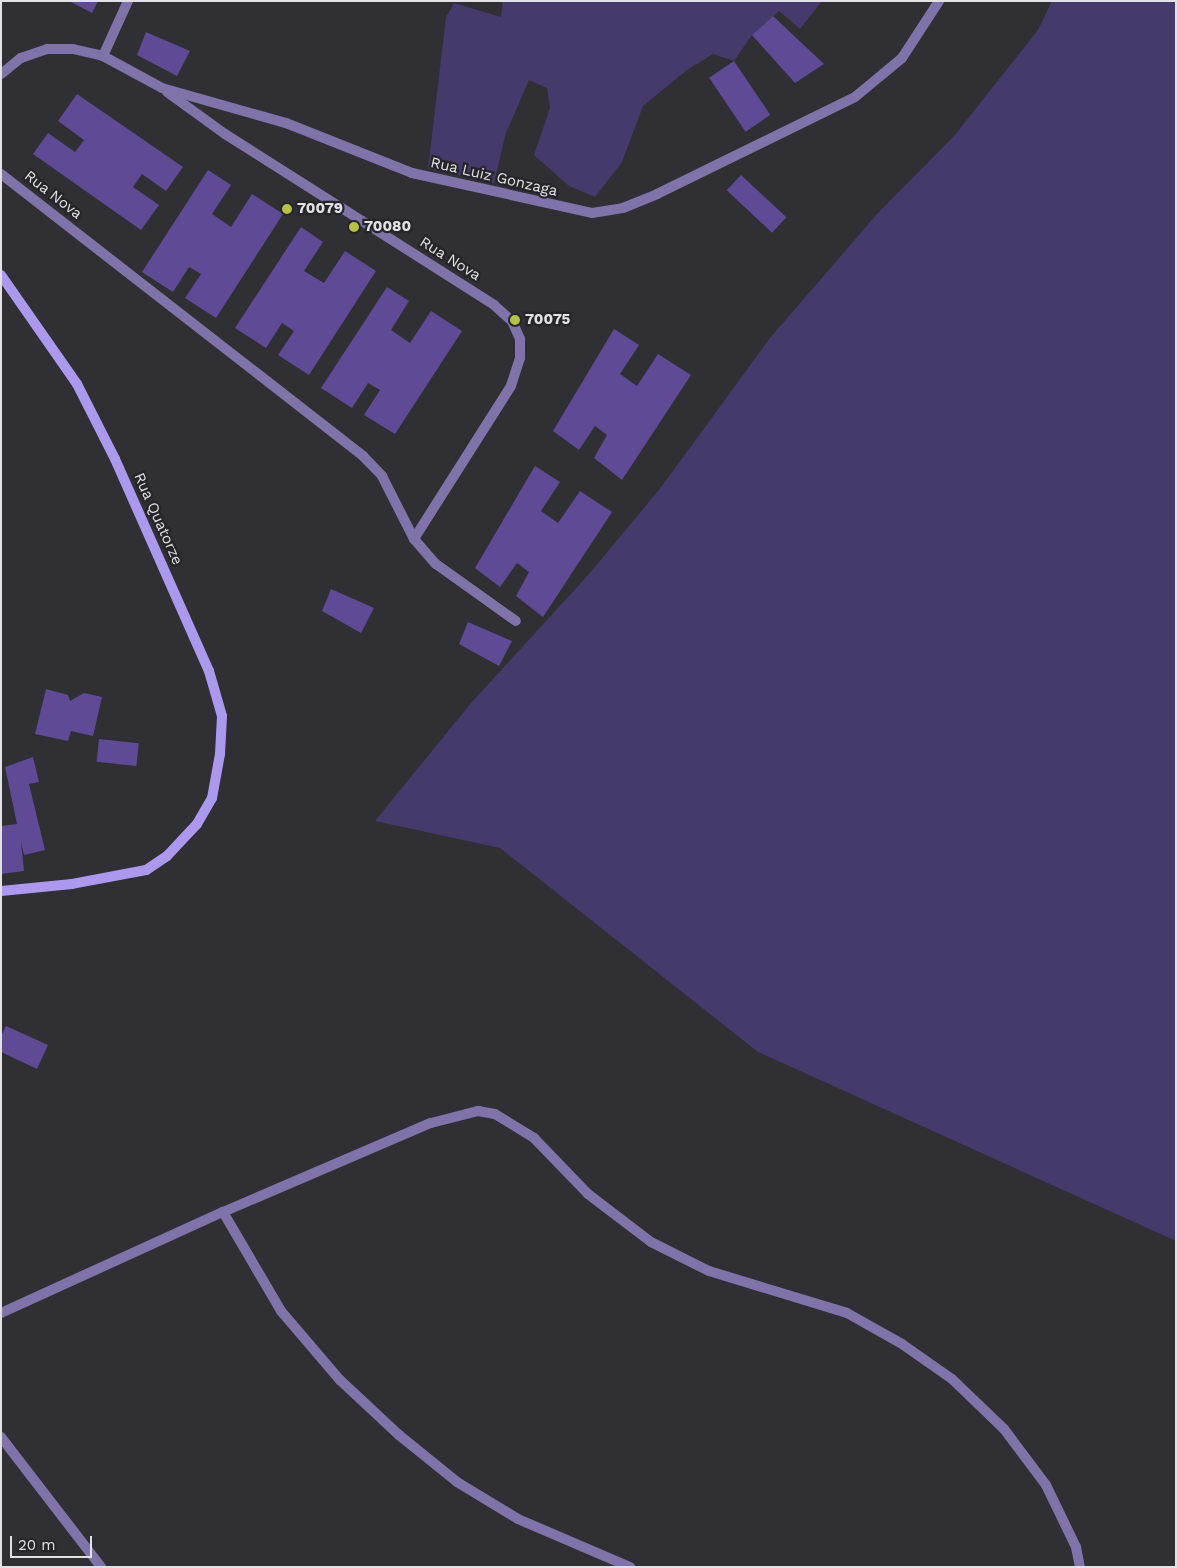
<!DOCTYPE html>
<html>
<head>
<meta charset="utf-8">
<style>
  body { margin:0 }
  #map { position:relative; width:1177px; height:1568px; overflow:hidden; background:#2f2f34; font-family:"Work Sans",sans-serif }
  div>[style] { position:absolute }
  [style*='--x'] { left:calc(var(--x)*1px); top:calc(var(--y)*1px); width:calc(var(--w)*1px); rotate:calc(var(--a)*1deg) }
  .green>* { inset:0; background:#46396b }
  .building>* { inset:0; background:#5f4a96; transform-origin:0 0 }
  .lane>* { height:10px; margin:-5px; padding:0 5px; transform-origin:5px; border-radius:5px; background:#7f73a9 }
  .street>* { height:10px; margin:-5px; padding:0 5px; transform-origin:5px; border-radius:5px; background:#7f73a9 }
  .secondary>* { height:10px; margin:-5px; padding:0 5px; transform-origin:5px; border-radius:5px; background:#ac99ee }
  .dots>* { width:14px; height:14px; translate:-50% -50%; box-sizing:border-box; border:2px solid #26252a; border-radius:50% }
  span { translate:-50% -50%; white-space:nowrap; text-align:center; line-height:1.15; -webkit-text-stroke:4.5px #26252a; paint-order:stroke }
  .street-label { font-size:15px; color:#e2e1e5 }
  .poi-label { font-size:15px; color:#e2e1e5; font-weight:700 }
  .left { translate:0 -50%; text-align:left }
  .frame { position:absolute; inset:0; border:2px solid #e2e1e5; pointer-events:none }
  .scale { position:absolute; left:10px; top:1536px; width:82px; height:22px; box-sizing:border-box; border:2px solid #e2e1e5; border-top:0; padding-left:6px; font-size:15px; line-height:18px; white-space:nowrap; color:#e2e1e5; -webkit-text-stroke:4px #26252a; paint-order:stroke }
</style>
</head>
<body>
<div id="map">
  <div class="green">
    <div style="clip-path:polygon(503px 1px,822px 1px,800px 29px,779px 11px,752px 35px,734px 61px,713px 54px,687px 70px,643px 106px,622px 162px,595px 197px,569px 186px,534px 155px,550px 108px,547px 88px,529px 80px,506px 133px,494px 183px,428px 169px,446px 17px,454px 3px,501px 17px)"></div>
    <div style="clip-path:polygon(1052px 1px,1176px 1px,1176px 1241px,758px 1052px,500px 848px,375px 821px,471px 703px,590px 573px,662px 486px,770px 338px,877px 214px,954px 136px,1038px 30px)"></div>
  </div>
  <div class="building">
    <div style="clip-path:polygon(69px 1px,98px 1px,92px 13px)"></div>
    <div style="clip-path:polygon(773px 16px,824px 64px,795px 83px,752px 35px)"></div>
    <div style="clip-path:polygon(146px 32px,190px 51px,177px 76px,137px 55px)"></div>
    <div style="left:734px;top:61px;width:65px;height:30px;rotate:56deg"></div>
    <div style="clip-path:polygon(77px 94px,183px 167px,166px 191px,142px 174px,133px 187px,159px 205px,141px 230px,33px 154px,48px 133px,75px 152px,84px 140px,58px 121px)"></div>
    <div style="clip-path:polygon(208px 170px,231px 185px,212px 214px,231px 227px,252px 194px,283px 214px,216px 318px,185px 298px,201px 274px,189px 267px,173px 292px,142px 272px)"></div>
    <div style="left:741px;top:175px;width:62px;height:21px;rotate:43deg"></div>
    <div style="clip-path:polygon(301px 227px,323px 242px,304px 271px,324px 283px,345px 251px,376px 271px,309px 375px,278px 355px,294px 331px,282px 323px,266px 348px,235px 328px)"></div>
    <div style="clip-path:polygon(387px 287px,409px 301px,391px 330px,410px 343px,431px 311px,462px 331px,395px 434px,364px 415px,380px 390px,368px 383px,352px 408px,321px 388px)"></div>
    <div style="clip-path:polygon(614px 329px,639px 345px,620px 374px,637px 386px,658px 354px,691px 375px,622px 480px,594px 458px,607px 435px,595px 426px,579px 450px,553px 431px)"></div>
    <div style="clip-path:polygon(535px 466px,560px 482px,541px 511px,558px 523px,580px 491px,612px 512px,543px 617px,516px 596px,529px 572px,517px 563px,500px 587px,475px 568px)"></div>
    <div style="clip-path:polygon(331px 589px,374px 608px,361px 633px,322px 611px)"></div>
    <div style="clip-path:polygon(468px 622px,512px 641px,499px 666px,459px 644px)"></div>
    <div style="clip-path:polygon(46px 689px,68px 695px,70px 701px,84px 693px,102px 697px,93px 736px,71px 731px,68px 741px,35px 734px)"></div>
    <div style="left:99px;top:739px;width:40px;height:23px;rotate:6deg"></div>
    <div style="clip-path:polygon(33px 757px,39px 782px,29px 784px,45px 850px,24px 855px,21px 842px,24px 871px,1px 874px,1px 826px,17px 824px,5px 767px)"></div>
    <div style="clip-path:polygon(6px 1026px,48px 1045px,37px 1069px,1px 1052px,1px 1036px)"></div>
  </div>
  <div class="lane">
    <div style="--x:223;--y:1212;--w:115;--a:59.6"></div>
    <div style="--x:281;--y:1311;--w:91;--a:49.5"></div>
    <div style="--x:340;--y:1380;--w:81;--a:43"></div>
    <div style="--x:399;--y:1435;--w:75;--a:39"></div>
    <div style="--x:457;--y:1482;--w:71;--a:31.2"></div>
    <div style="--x:518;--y:1519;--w:122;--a:23.2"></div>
    <div style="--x:1;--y:1313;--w:244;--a:-24.5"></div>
    <div style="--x:223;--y:1212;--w:226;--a:-23.2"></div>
    <div style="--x:431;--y:1123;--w:49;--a:-14.3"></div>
    <div style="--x:478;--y:1111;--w:17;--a:10"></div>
    <div style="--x:495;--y:1114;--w:46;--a:31.6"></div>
    <div style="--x:534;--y:1138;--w:78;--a:46"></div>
    <div style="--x:588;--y:1194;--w:79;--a:37.3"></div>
    <div style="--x:651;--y:1242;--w:65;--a:26.6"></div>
    <div style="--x:709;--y:1271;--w:144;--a:16.9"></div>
    <div style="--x:847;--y:1313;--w:63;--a:29.4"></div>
    <div style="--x:902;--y:1344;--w:61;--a:35"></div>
    <div style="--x:952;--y:1379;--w:72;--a:43.9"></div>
    <div style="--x:1004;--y:1429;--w:70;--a:53.1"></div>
    <div style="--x:1046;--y:1485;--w:69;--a:64.2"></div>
    <div style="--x:1076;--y:1547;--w:20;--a:79"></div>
    <div style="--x:1;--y:1437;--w:164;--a:52.4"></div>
  </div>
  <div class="street">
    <div style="--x:103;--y:56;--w:60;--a:-65.6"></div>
    <div style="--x:1;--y:74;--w:26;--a:-39"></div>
    <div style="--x:21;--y:58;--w:28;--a:-19"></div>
    <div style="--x:47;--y:49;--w:26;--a:0"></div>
    <div style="--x:73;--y:49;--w:31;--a:13"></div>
    <div style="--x:103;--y:56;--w:67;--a:28.5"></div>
    <div style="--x:162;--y:88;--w:129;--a:15.8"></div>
    <div style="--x:286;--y:123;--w:136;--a:21.6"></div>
    <div style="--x:412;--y:173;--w:184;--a:12.5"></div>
    <div style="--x:592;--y:213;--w:31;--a:-9"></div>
    <div style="--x:623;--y:208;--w:37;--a:-22"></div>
    <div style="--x:657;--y:194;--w:220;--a:-26.1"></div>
    <div style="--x:855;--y:97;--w:61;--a:-39.7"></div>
    <div style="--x:902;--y:58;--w:68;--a:-57"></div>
    <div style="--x:167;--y:92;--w:72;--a:35.9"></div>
    <div style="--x:225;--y:134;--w:319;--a:32.4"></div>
    <div style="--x:494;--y:305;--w:24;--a:42"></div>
    <div style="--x:512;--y:321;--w:20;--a:66"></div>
    <div style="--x:520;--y:339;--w:19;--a:90"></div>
    <div style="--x:520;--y:358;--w:29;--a:108"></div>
    <div style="--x:511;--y:386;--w:181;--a:122.4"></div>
    <div style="--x:1;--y:174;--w:459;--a:37.9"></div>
    <div style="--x:363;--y:456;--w:28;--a:46"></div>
    <div style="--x:382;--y:476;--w:71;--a:63.1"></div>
    <div style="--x:414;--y:539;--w:33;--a:49"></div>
    <div style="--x:436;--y:564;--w:98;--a:35.5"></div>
  </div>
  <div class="secondary">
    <div style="--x:1;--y:275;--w:133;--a:55.1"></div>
    <div style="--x:77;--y:384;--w:84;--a:63.1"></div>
    <div style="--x:115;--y:459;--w:232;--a:66.1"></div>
    <div style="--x:209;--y:671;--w:47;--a:73.9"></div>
    <div style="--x:222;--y:716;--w:38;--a:93"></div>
    <div style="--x:220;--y:754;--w:45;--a:100.3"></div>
    <div style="--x:212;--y:798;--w:30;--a:120"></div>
    <div style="--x:197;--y:824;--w:44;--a:133.2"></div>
    <div style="--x:167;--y:856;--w:25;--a:146"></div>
    <div style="--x:146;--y:870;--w:75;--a:169.3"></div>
    <div style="--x:72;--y:884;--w:71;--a:174.4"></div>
  </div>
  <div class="dots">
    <div style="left:287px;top:209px;background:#b7c148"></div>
    <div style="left:354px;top:227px;background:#b7c148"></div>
    <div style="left:515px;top:320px;background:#b7c148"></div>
  </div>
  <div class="street-label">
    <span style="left:494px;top:177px;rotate:13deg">Rua Luiz Gonzaga</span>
    <span style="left:53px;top:195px;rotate:38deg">Rua Nova</span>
    <span style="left:450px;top:259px;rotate:32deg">Rua Nova</span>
    <span style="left:158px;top:519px;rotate:66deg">Rua Quatorze</span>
  </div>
  <div class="poi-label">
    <span class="left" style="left:297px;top:209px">70079</span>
    <span class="left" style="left:364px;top:227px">70080</span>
    <span class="left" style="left:525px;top:320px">70075</span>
  </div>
  <div class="frame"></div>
  <div class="scale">20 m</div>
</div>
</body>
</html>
